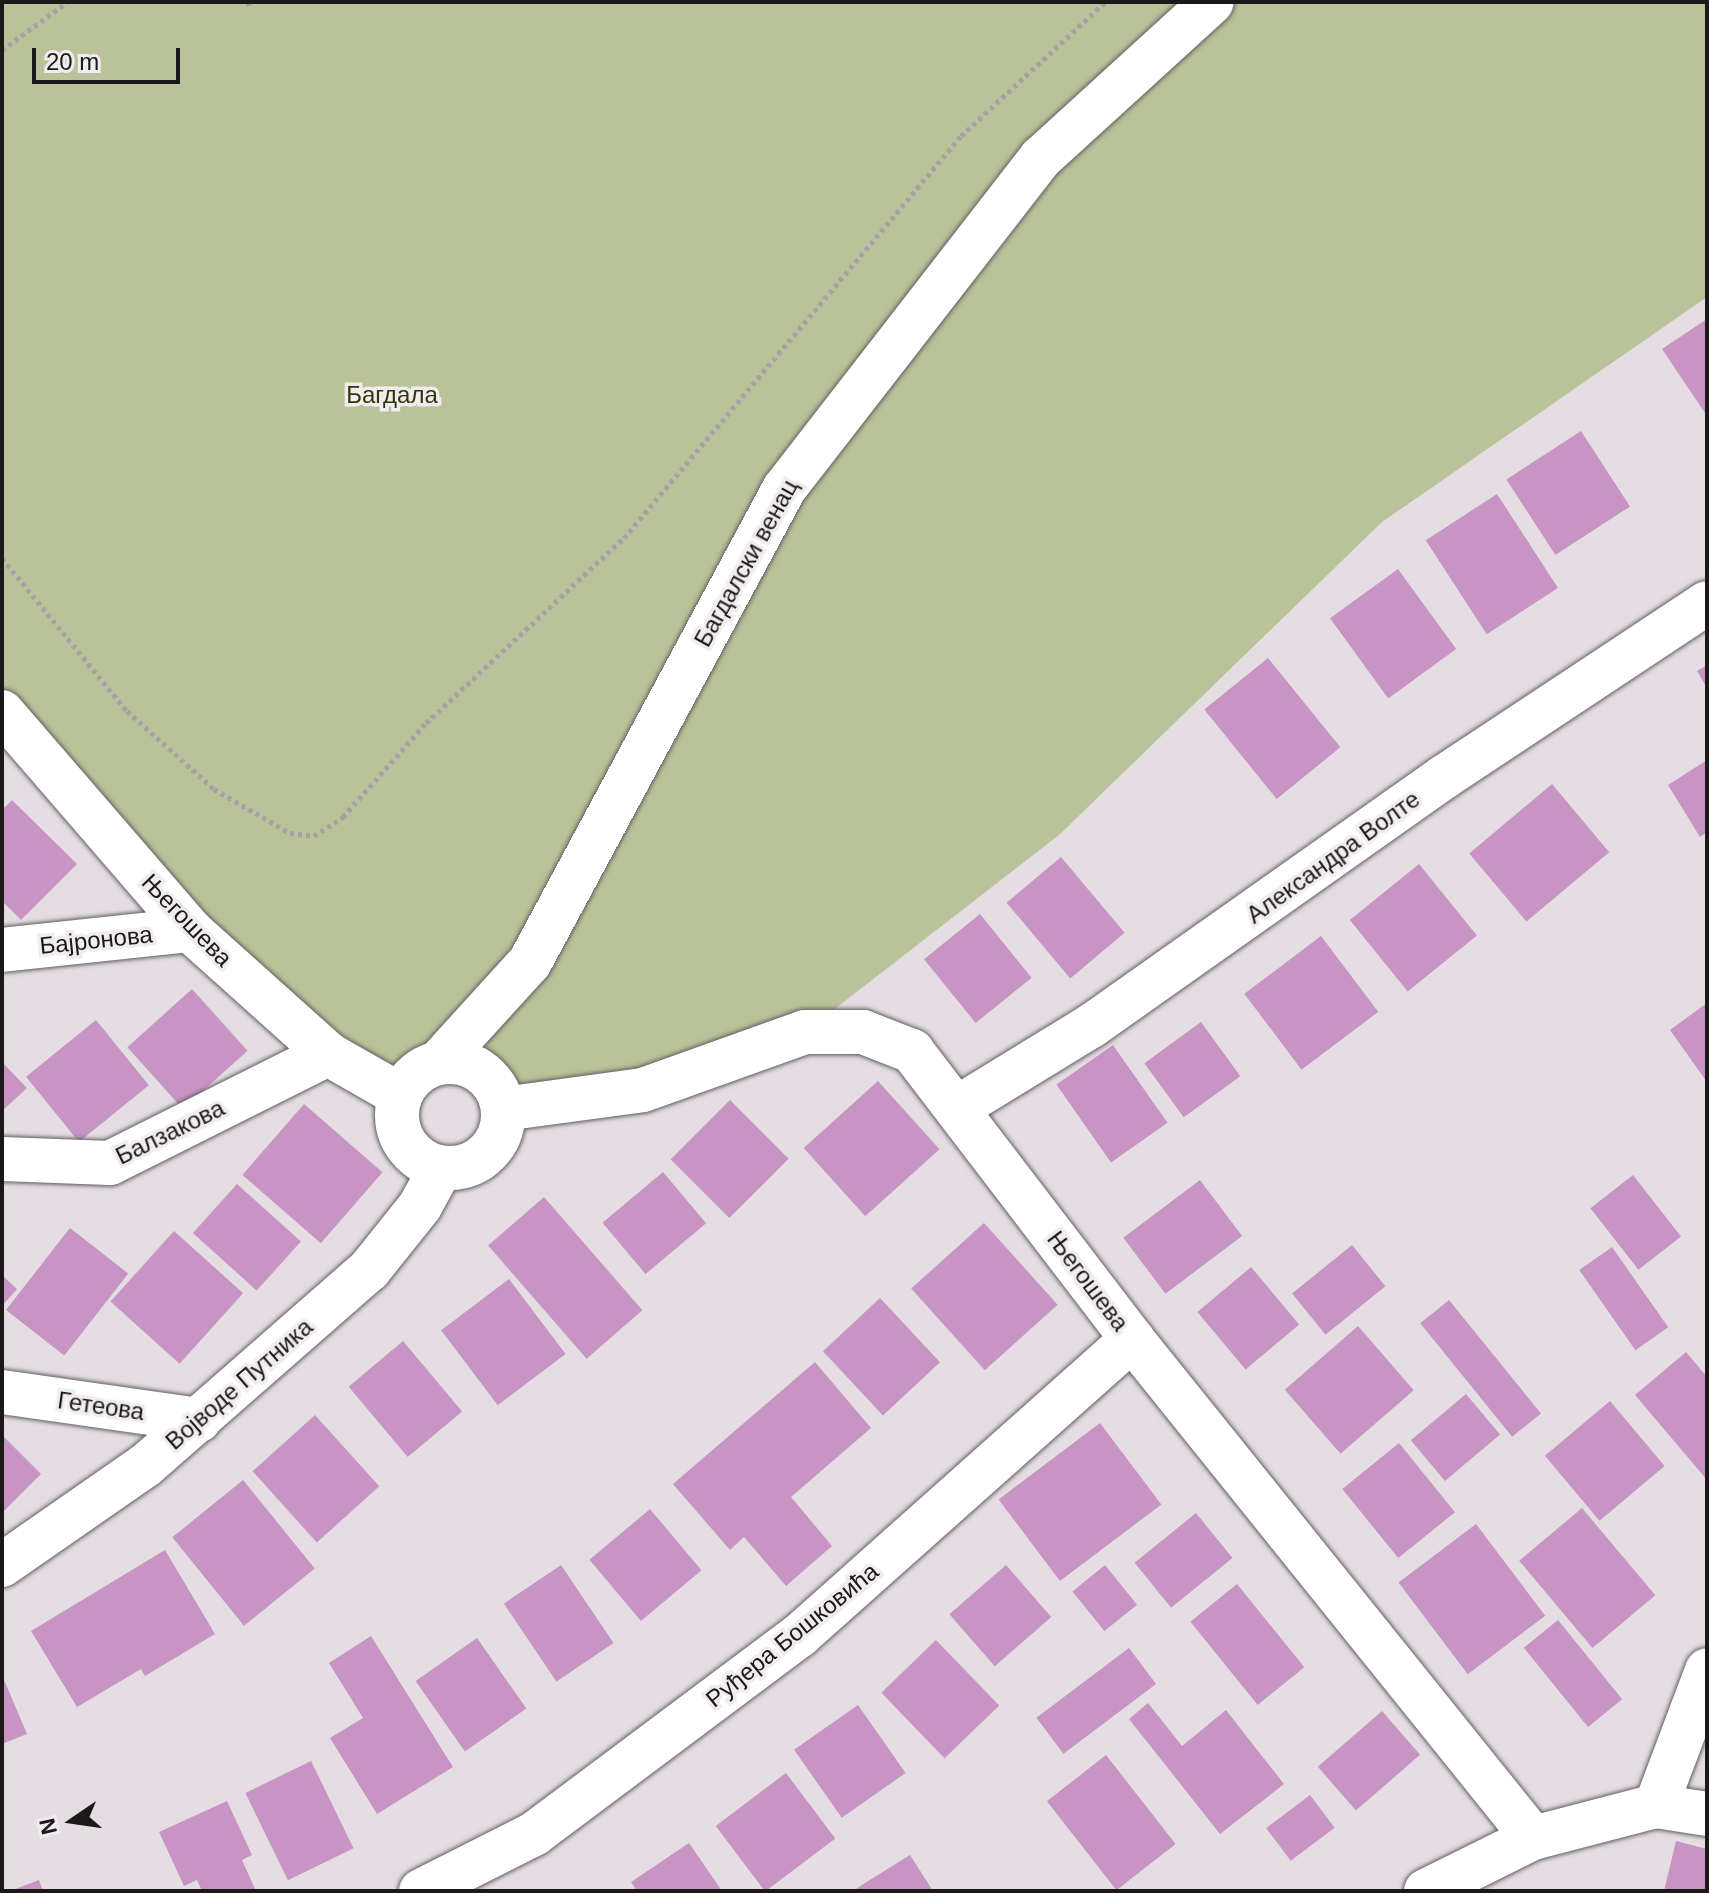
<!DOCTYPE html>
<html>
<head>
<meta charset="utf-8">
<style>
  body { margin:0 }
  #map { position:relative; width:1709px; height:1893px; overflow:hidden; background:#e4dee3; font-family:Arial,sans-serif }
  div>[style] { position:absolute }
  [style*='--x'] { left:calc(var(--x)*1px); top:calc(var(--y)*1px); width:calc(var(--w)*1px); rotate:calc(var(--a)*1deg) }
  .green>* { inset:0; background:#b9c298 }
  .building>* { inset:0; background:#c894c4; transform-origin:0 0 }
  .path>* { height:5px; margin-top:-2.5px; transform-origin:0; background:repeating-linear-gradient(90deg,#a6a1a5 0 4px,transparent 0 8px) }
  .roads { filter:drop-shadow(0 0 2px #635e62) drop-shadow(0 0 2px #635e62) }
  .minor>* { height:44px; margin:-22px; padding:0 22px; transform-origin:22px; border-radius:22px; background:#fff }
  .minor>.ring { margin:-22px; padding:0; box-sizing:content-box; background:none; border:44px solid #fff; border-radius:50% }
  span { translate:-50% -50%; white-space:nowrap; text-align:center; line-height:1.15; -webkit-text-stroke:7px #f1ecf0; paint-order:stroke }
  .park-label { font-size:24px; color:#313803 }
  .street-label { font-size:24px; color:#1a1819 }
  .frame { position:absolute; inset:0; border:4px solid #1a1819; pointer-events:none }
  .north { position:absolute; left:32px; top:1781px; width:80px; height:80px; -webkit-text-stroke:6px #f1ecf0; paint-order:stroke; rotate:257deg; font-size:22px; font-weight:700; line-height:32px; text-align:center; color:#1a1819 }
  .north::after { content:''; display:block; margin:auto; width:28px; height:36px; background:#1a1819; clip-path:polygon(50% 0,100% 100%,50% 72%,0 100%) }
  .scale { position:absolute; left:32px; top:48px; width:148px; height:36px; box-sizing:border-box; border:4px solid #1a1819; border-top:0; padding-left:10px; font-size:24px; line-height:28px; white-space:nowrap; color:#1a1819; -webkit-text-stroke:6px #f1ecf0; paint-order:stroke }
</style>
</head>
<body>
<div id="map">
  <div class="green">
    <div style="clip-path:polygon(2px 2px,1707px 2px,1707px 297px,1382px 522px,1059px 835px,805px 1032px,687px 1076px,498px 1092px,474px 1067px,457px 1062px,423px 1068px,410px 1080px,328px 1054px,2px 712px)"></div>
  </div>
  <div class="building">
    <div style="clip-path:polygon(1707px 319px,1707px 416px,1662px 349px)"></div>
    <div style="left:1581px;top:431px;width:90px;height:89px;rotate:57deg"></div>
    <div style="left:1497px;top:494px;width:112px;height:85px;rotate:57deg"></div>
    <div style="left:1398px;top:569px;width:99px;height:84px;rotate:54deg"></div>
    <div style="left:1268px;top:658px;width:115px;height:82px;rotate:51deg"></div>
    <div style="clip-path:polygon(1707px 665px,1707px 688px,1697px 671px)"></div>
    <div style="clip-path:polygon(1707px 760px,1707px 832px,1700px 837px,1668px 785px)"></div>
    <div style="left:1552px;top:784px;width:89px;height:108px;rotate:50deg"></div>
    <div style="clip-path:polygon(12px 800px,77px 864px,21px 920px,2px 901px,2px 810px)"></div>
    <div style="left:1061px;top:857px;width:99px;height:71px;rotate:50deg"></div>
    <div style="left:1419px;top:864px;width:92px;height:89px;rotate:51deg"></div>
    <div style="left:980px;top:914px;width:82px;height:72px;rotate:51deg"></div>
    <div style="left:1321px;top:936px;width:95px;height:96px;rotate:53deg"></div>
    <div style="left:192px;top:989px;width:83px;height:87px;rotate:48deg"></div>
    <div style="clip-path:polygon(1707px 1003px,1707px 1082px,1670px 1030px)"></div>
    <div style="left:96px;top:1020px;width:84px;height:90px;rotate:51deg"></div>
    <div style="left:1201px;top:1022px;width:67px;height:70px;rotate:54deg"></div>
    <div style="left:1113px;top:1045px;width:95px;height:69px;rotate:55deg"></div>
    <div style="clip-path:polygon(2px 1062px,27px 1088px,2px 1111px)"></div>
    <div style="left:878px;top:1081px;width:92px;height:100px;rotate:48deg"></div>
    <div style="left:730px;top:1100px;width:83px;height:84px;rotate:45deg"></div>
    <div style="left:304px;top:1104px;width:104px;height:94px;rotate:41deg"></div>
    <div style="left:663px;top:1172px;width:67px;height:79px;rotate:50deg"></div>
    <div style="left:1633px;top:1175px;width:78px;height:54px;rotate:52deg"></div>
    <div style="left:1200px;top:1180px;width:70px;height:96px;rotate:53deg"></div>
    <div style="left:237px;top:1184px;width:86px;height:66px;rotate:42deg"></div>
    <div style="left:544px;top:1197px;width:150px;height:74px;rotate:49deg"></div>
    <div style="left:984px;top:1223px;width:110px;height:98px;rotate:48deg"></div>
    <div style="left:70px;top:1228px;width:74px;height:104px;rotate:38deg"></div>
    <div style="left:174px;top:1231px;width:93px;height:95px;rotate:42deg"></div>
    <div style="left:1352px;top:1245px;width:53px;height:77px;rotate:51deg"></div>
    <div style="left:1612px;top:1247px;width:98px;height:40px;rotate:55deg"></div>
    <div style="left:1251px;top:1267px;width:75px;height:70px;rotate:50deg"></div>
    <div style="clip-path:polygon(2px 1275px,17px 1289px,2px 1306px)"></div>
    <div style="left:509px;top:1279px;width:94px;height:85px;rotate:53deg"></div>
    <div style="left:880px;top:1298px;width:88px;height:78px;rotate:47deg"></div>
    <div style="left:1449px;top:1300px;width:146px;height:37px;rotate:51deg"></div>
    <div style="left:1358px;top:1326px;width:85px;height:97px;rotate:49deg"></div>
    <div style="left:403px;top:1341px;width:92px;height:71px;rotate:50deg"></div>
    <div style="clip-path:polygon(1686px 1352px,1707px 1377px,1707px 1480px,1635px 1395px)"></div>
    <div style="clip-path:polygon(815px 1362px,871px 1428px,791px 1497px,832px 1546px,786px 1586px,744px 1537px,730px 1550px,673px 1484px)"></div>
    <div style="left:1466px;top:1394px;width:53px;height:72px;rotate:50deg"></div>
    <div style="left:1610px;top:1401px;width:85px;height:85px;rotate:50deg"></div>
    <div style="left:315px;top:1415px;width:96px;height:84px;rotate:48deg"></div>
    <div style="left:1100px;top:1423px;width:102px;height:127px;rotate:53deg"></div>
    <div style="clip-path:polygon(2px 1435px,41px 1474px,2px 1513px)"></div>
    <div style="left:1399px;top:1443px;width:89px;height:73px;rotate:51deg"></div>
    <div style="left:243px;top:1480px;width:114px;height:91px;rotate:51deg"></div>
    <div style="left:1582px;top:1508px;width:114px;height:82px;rotate:50deg"></div>
    <div style="left:650px;top:1509px;width:80px;height:79px;rotate:50deg"></div>
    <div style="left:1196px;top:1513px;width:58px;height:79px;rotate:51deg"></div>
    <div style="left:1476px;top:1524px;width:115px;height:97px;rotate:53deg"></div>
    <div style="clip-path:polygon(165px 1550px,215px 1634px,145px 1676px,141px 1669px,77px 1707px,31px 1631px)"></div>
    <div style="left:561px;top:1565px;width:94px;height:69px;rotate:56deg"></div>
    <div style="left:1006px;top:1565px;width:69px;height:75px;rotate:49deg"></div>
    <div style="left:1105px;top:1565px;width:51px;height:42px;rotate:51deg"></div>
    <div style="left:1237px;top:1584px;width:107px;height:60px;rotate:51deg"></div>
    <div style="left:1558px;top:1620px;width:102px;height:44px;rotate:51deg"></div>
    <div style="clip-path:polygon(371px 1636px,453px 1767px,377px 1814px,330px 1738px,363px 1718px,329px 1663px)"></div>
    <div style="left:477px;top:1638px;width:86px;height:75px;rotate:55deg"></div>
    <div style="left:936px;top:1640px;width:91px;height:76px;rotate:46deg"></div>
    <div style="left:1129px;top:1648px;width:45px;height:116px;rotate:53deg"></div>
    <div style="clip-path:polygon(2px 1675px,27px 1734px,2px 1744px)"></div>
    <div style="clip-path:polygon(1148px 1703px,1182px 1746px,1226px 1710px,1284px 1784px,1220px 1834px,1129px 1719px)"></div>
    <div style="left:858px;top:1705px;width:83px;height:78px;rotate:55deg"></div>
    <div style="left:1382px;top:1711px;width:58px;height:85px;rotate:49deg"></div>
    <div style="left:1106px;top:1755px;width:113px;height:75px;rotate:52deg"></div>
    <div style="left:311px;top:1761px;width:97px;height:73px;rotate:64deg"></div>
    <div style="left:786px;top:1773px;width:82px;height:88px;rotate:53deg"></div>
    <div style="left:1310px;top:1795px;width:41px;height:55px;rotate:53deg"></div>
    <div style="clip-path:polygon(227px 1801px,252px 1855px,242px 1860px,256px 1891px,202px 1891px,197px 1880px,184px 1886px,159px 1832px)"></div>
    <div style="clip-path:polygon(1676px 1841px,1707px 1849px,1707px 1891px,1664px 1891px)"></div>
    <div style="clip-path:polygon(689px 1843px,722px 1891px,637px 1891px,631px 1882px)"></div>
    <div style="clip-path:polygon(910px 1855px,933px 1891px,853px 1891px,865px 1883px)"></div>
    <div style="clip-path:polygon(39px 1880px,43px 1891px,10px 1891px)"></div>
  </div>
  <div class="path">
    <div style="--x:248;--y:2;--w:4;--a:76"></div>
    <div style="--x:2;--y:50;--w:81;--a:-36.4"></div>
    <div style="--x:2;--y:558;--w:198;--a:50.8"></div>
    <div style="--x:127;--y:711;--w:117;--a:41.9"></div>
    <div style="--x:214;--y:789;--w:88;--a:30.1"></div>
    <div style="--x:290;--y:833;--w:24;--a:7"></div>
    <div style="--x:314;--y:836;--w:35;--a:-33"></div>
    <div style="--x:343;--y:817;--w:125;--a:-48.6"></div>
    <div style="--x:426;--y:723;--w:271;--a:-43.1"></div>
    <div style="--x:624;--y:538;--w:525;--a:-50.03"></div>
    <div style="--x:961;--y:136;--w:197;--a:-42.9"></div>
  </div>
  <div class="roads">
    <div class="minor">
      <div style="--x:2;--y:712;--w:288;--a:49.2"></div>
      <div style="--x:190;--y:930;--w:186;--a:41.9"></div>
      <div style="--x:328;--y:1054;--w:83;--a:29.7"></div>
      <div style="--x:2;--y:950;--w:189;--a:-6.1"></div>
      <div class="ring" style="left:397px;top:1062px;width:62px;height:62px"></div>
      <div style="--x:439;--y:1062;--w:135;--a:-47.7"></div>
      <div style="--x:530;--y:962;--w:537;--a:-61.76"></div>
      <div style="--x:784;--y:489;--w:419;--a:-52.2"></div>
      <div style="--x:1041;--y:158;--w:231;--a:-42.4"></div>
      <div style="--x:957;--y:1108;--w:157;--a:-31.5"></div>
      <div style="--x:1091;--y:1026;--w:432;--a:-35.2"></div>
      <div style="--x:1444;--y:777;--w:315;--a:-33.5"></div>
      <div style="--x:503;--y:1109;--w:141;--a:-7.7"></div>
      <div style="--x:643;--y:1090;--w:172;--a:-19.7"></div>
      <div style="--x:805;--y:1032;--w:58;--a:0"></div>
      <div style="--x:863;--y:1032;--w:53;--a:21.2"></div>
      <div style="--x:912;--y:1051;--w:362;--a:52.6"></div>
      <div style="--x:1132;--y:1339;--w:640;--a:51.21"></div>
      <div style="--x:2;--y:1159;--w:108;--a:2.1"></div>
      <div style="--x:110;--y:1163;--w:244;--a:-26.6"></div>
      <div style="--x:2;--y:1392;--w:199;--a:8.1"></div>
      <div style="--x:2;--y:1565;--w:175;--a:-34.8"></div>
      <div style="--x:146;--y:1465;--w:296;--a:-41.2"></div>
      <div style="--x:369;--y:1270;--w:82;--a:-51.4"></div>
      <div style="--x:420;--y:1206;--w:43;--a:-61.1"></div>
      <div style="--x:1656;--y:1806;--w:145;--a:-69.4"></div>
      <div style="--x:421;--y:1891;--w:127;--a:-26.8"></div>
      <div style="--x:534;--y:1834;--w:332;--a:-36.8"></div>
      <div style="--x:800;--y:1635;--w:445;--a:-41.7"></div>
      <div style="--x:1426;--y:1891;--w:119;--a:-26.4"></div>
      <div style="--x:1533;--y:1838;--w:127;--a:-14.6"></div>
      <div style="--x:1656;--y:1806;--w:52;--a:8.9"></div>
    </div>
  </div>
  <div class="park-label">
    <span style="left:392px;top:395px">Багдала</span>
  </div>
  <div class="street-label">
    <span style="left:746px;top:563px;rotate:-61deg">Багдалски венац</span>
    <span style="left:1333px;top:857px;rotate:-36deg">Александра Волте</span>
    <span style="left:187px;top:920px;rotate:46deg">Његошева</span>
    <span style="left:96px;top:940px;rotate:-6deg">Бајронова</span>
    <span style="left:170px;top:1132px;rotate:-26deg">Балзакова</span>
    <span style="left:1088px;top:1281px;rotate:53deg">Његошева</span>
    <span style="left:239px;top:1384px;rotate:-41deg">Војводе Путника</span>
    <span style="left:101px;top:1406px;rotate:8deg">Гетеова</span>
    <span style="left:792px;top:1635px;rotate:-39deg">Руђера Бошковића</span>
  </div>
  <div class="frame"></div>
  <div class="north">N</div>
  <div class="scale">20 m</div>
</div>
</body>
</html>
